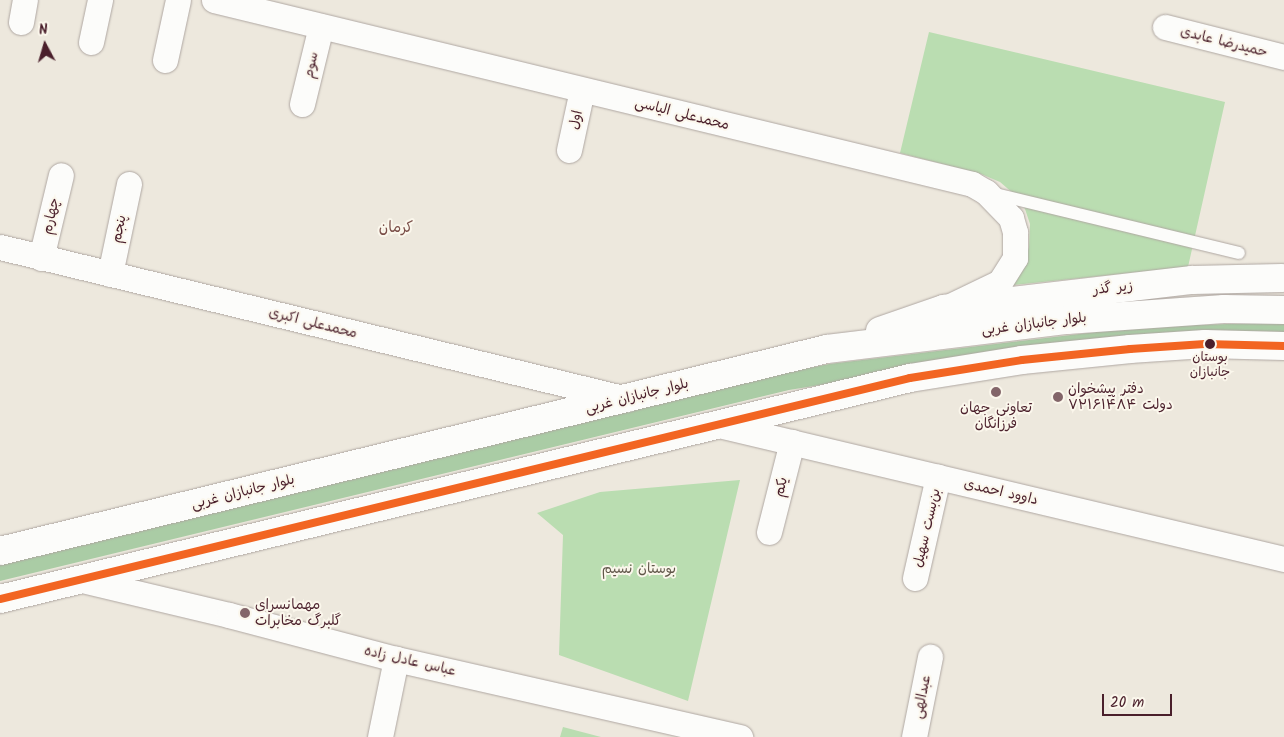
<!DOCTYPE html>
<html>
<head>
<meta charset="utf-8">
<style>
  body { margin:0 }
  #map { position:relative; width:1284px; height:737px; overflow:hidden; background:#ede8dd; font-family:Kalam,"Playpen Sans Arabic",sans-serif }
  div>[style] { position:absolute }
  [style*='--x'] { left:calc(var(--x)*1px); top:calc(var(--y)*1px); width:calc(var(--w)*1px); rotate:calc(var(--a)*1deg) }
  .green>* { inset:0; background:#baddb1 }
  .forest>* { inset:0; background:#aacca5 }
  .roads { filter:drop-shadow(0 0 1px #afa7a2) drop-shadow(0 0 1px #afa7a2) }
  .lane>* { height:12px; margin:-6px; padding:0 6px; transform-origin:6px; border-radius:6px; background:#fcfcfa }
  .street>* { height:25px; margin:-12.5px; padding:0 12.5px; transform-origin:12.5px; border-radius:12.5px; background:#fcfcfa }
  .secondary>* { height:28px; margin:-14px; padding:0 14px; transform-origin:14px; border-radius:14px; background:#fcfcfa }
  .bus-1>* { height:8px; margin:-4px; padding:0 4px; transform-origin:4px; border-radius:4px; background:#f26522 }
  .dots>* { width:14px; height:14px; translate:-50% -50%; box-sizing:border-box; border:2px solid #fbf7ec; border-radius:50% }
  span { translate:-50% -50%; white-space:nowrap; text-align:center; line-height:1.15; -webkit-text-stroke:4px #fbf7ec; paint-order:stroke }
  .bus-label { font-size:13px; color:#4a1f2b }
  .street-label { font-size:14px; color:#4a1f2b }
  .poi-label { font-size:14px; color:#4a1f2b }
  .left { translate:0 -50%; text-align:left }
  .park-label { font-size:14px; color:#5f5548 }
  .neighbourhood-label { font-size:15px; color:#7a4e48 }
  .north { position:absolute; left:20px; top:20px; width:50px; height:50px; -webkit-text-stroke:4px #fbf7ec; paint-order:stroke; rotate:354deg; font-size:14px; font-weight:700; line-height:20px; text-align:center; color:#4a1f2b }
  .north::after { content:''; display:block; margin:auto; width:18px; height:22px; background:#4a1f2b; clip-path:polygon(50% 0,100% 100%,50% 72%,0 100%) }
  .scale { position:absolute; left:1102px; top:694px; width:70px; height:22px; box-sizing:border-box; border:2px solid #4a1f2b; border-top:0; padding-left:6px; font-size:15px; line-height:18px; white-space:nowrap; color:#4a1f2b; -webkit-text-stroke:4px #fbf7ec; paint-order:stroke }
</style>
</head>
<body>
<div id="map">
  <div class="green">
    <div style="clip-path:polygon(929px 32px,1225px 102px,1188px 267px,1013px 285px,1023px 269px,1029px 247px,1030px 224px,1025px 209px,1014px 194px,1000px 182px,981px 174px,900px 153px)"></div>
    <div style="clip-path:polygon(740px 480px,688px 701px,559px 655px,563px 535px,537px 513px,600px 492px)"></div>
    <div style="clip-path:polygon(563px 727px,601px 737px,560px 737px)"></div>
  </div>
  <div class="forest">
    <div style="clip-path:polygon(1284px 322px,1284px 336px,870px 377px,789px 390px,0 581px,0 564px,783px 373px,829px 364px,1138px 327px)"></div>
  </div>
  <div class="roads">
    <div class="lane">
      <div style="--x:991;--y:193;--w:255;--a:13.6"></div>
    </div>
    <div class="street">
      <div style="--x:214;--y:0;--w:780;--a:13.64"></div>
      <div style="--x:972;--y:184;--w:16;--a:30"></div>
      <div style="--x:986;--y:192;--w:36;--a:46"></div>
      <div style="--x:1011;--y:218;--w:15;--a:74"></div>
      <div style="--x:1015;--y:232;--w:26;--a:90"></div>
      <div style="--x:1015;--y:258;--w:28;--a:122"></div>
      <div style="--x:1000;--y:282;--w:53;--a:154.4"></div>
      <div style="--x:21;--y:22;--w:22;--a:-80"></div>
      <div style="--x:1165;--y:27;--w:123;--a:14.1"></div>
      <div style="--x:91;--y:42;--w:43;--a:-77.9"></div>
      <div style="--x:165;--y:60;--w:61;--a:-77.8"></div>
      <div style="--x:302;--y:104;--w:80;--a:-76.3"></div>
      <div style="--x:569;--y:150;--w:61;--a:-77.8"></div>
      <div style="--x:0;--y:247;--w:645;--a:13.63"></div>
      <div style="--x:41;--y:258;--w:85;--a:-76.5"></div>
      <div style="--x:110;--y:274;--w:92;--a:-78.1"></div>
      <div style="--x:719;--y:425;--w:581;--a:13.34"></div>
      <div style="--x:769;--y:532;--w:93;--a:-75.7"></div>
      <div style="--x:915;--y:578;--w:104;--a:-77.2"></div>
      <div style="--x:82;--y:580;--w:151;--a:13.4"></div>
      <div style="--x:229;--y:615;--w:173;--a:14.8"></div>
      <div style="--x:396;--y:659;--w:353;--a:12.8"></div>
      <div style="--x:380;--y:737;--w:80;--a:-78.4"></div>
      <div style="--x:914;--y:737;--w:82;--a:-78.7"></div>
    </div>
    <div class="secondary">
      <div style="--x:880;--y:331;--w:68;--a:-19"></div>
      <div style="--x:944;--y:309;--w:250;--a:-6.7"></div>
      <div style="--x:1192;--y:280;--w:90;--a:-1.3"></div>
      <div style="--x:0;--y:551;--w:851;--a:-13.73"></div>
      <div style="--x:827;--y:349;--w:242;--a:-6.9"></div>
      <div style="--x:1067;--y:320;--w:157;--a:-4"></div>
      <div style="--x:1224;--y:309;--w:60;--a:1"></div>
      <div style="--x:0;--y:599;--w:936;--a:-13.65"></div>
      <div style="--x:910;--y:378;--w:113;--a:-9.1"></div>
      <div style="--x:1022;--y:360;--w:109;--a:-5.8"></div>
      <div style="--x:1130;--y:349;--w:75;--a:-3.8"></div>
      <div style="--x:1205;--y:344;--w:79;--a:1.5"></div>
    </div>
  </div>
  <div class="bus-1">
    <div style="--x:0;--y:599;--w:936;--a:-13.65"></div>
    <div style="--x:910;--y:378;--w:113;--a:-9.1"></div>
    <div style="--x:1022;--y:360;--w:109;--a:-5.8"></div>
    <div style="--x:1130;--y:349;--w:75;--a:-3.8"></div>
    <div style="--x:1205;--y:344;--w:79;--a:1.5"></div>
  </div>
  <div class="dots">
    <div style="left:1210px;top:344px;background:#4a1f2b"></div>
    <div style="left:996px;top:392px;background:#836569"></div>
    <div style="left:1058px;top:397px;background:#836569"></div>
    <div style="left:245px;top:613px;background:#836569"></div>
  </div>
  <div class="bus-label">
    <span style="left:1210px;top:366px">بوستان<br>جانبازان</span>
  </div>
  <div class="street-label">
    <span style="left:1224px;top:42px;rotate:14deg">حمیدرضا عابدی</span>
    <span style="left:311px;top:65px;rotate:-77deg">سوم</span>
    <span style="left:682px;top:114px;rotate:14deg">محمدعلی الیاسی</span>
    <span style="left:576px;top:120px;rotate:-78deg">اول</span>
    <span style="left:51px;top:216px;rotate:-77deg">چهارم</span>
    <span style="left:119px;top:229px;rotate:-78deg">پنجم</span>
    <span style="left:1113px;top:288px;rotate:-6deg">زیر گذر</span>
    <span style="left:313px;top:323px;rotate:14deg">محمدعلی اکبری</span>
    <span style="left:1034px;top:324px;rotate:-7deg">بلوار جانبازان غربی</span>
    <span style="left:637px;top:396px;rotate:-14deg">بلوار جانبازان غربی</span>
    <span style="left:781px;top:487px;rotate:-76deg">یکم</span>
    <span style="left:243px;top:492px;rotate:-14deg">بلوار جانبازان غربی</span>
    <span style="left:1001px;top:492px;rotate:13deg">داوود احمدی</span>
    <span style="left:927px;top:528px;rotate:-77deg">بن‌بست سهیل</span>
    <span style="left:410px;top:661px;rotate:13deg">عباس عادل زاده</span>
    <span style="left:922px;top:697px;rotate:-79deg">عبدالهی</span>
  </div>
  <div class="poi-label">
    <span class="left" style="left:1068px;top:397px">دفتر پیشخوان<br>دولت ۷۲۱۶۱۴۸۴</span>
    <span style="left:996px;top:416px">تعاونی جهان<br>فرزانگان</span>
    <span class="left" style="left:255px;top:613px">مهمانسرای<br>گلبرگ مخابرات</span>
  </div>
  <div class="park-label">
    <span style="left:639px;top:569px">بوستان نسیم</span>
  </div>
  <div class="neighbourhood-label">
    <span style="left:396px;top:229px">کرمان</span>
  </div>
  <div class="north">N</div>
  <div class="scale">20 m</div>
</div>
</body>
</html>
